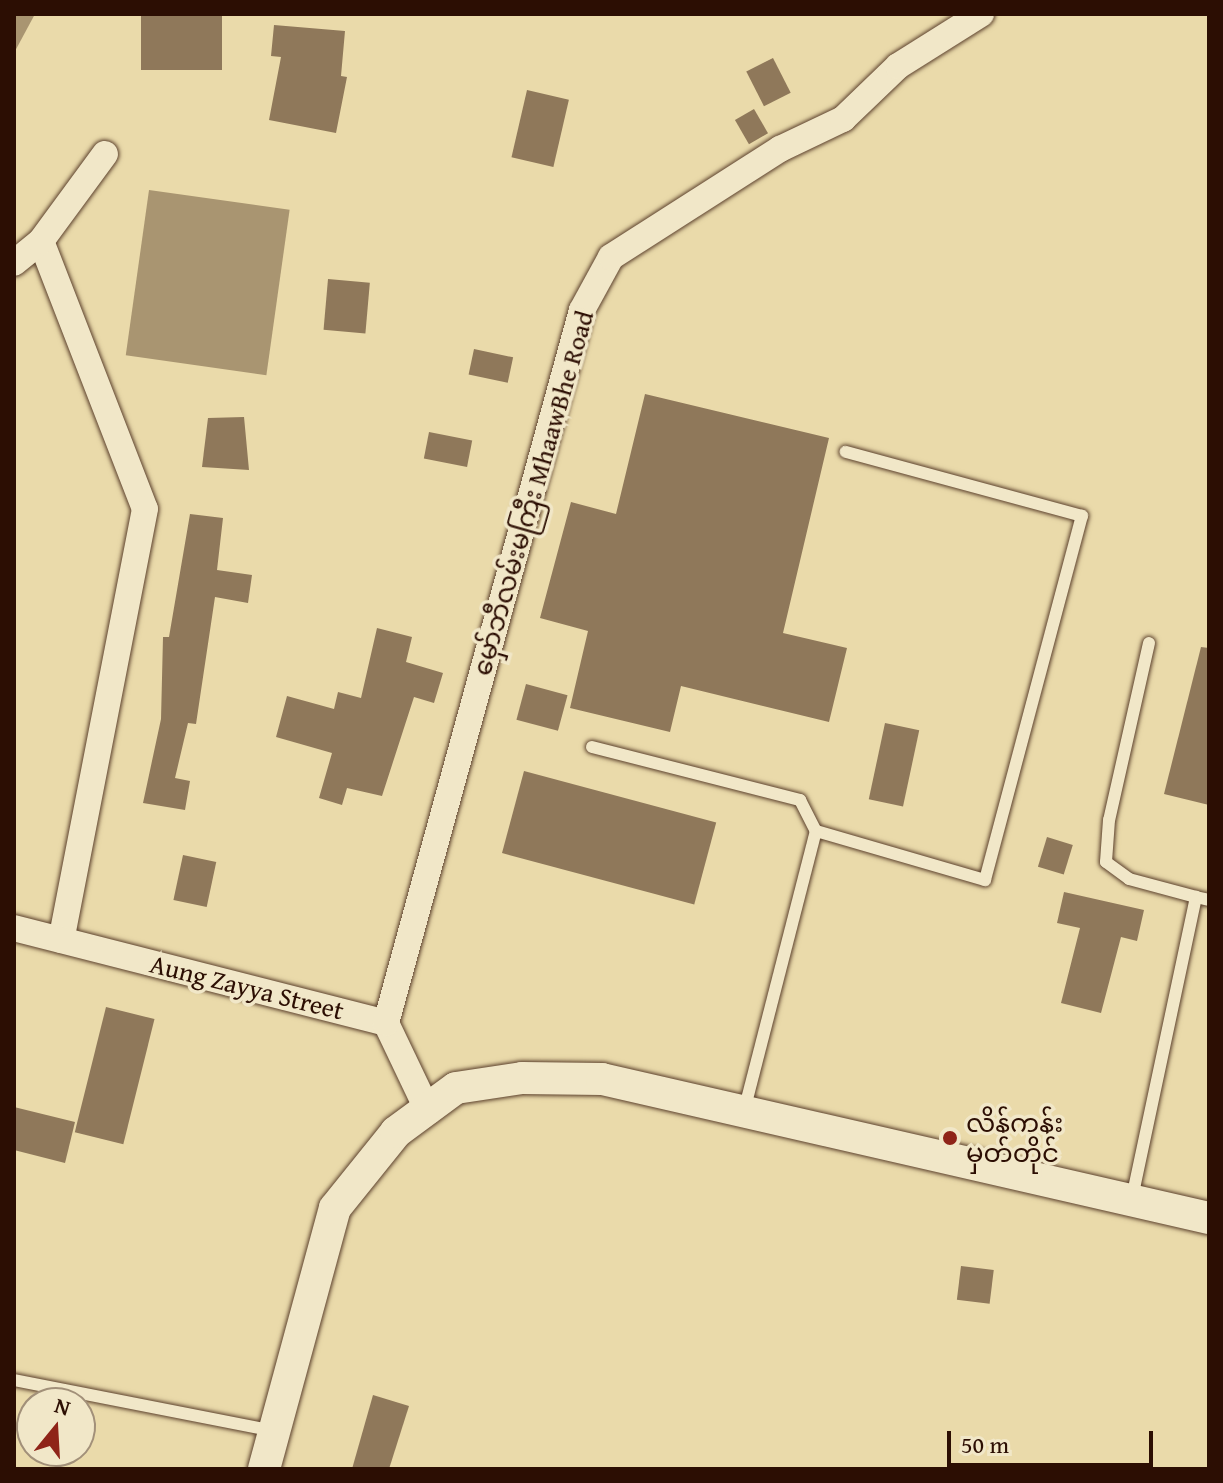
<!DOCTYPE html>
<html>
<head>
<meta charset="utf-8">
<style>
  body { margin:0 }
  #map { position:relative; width:1223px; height:1483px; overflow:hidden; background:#eadaaa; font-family:"Gentium Book Plus","Noto Sans Myanmar",serif }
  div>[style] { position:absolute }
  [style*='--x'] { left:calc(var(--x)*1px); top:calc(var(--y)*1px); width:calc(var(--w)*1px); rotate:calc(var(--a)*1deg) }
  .water>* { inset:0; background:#a99571; transform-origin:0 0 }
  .building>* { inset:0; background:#8f785a; transform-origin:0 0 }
  .roads { filter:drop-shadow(0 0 2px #5c412d) drop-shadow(0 0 2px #5c412d) }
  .service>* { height:12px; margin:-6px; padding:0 6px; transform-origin:6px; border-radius:6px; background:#f1e7c8 }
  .minor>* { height:26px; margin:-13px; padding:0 13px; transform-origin:13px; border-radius:13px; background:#f1e7c8 }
  .tertiary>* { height:32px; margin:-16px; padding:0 16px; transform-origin:16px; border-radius:16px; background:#f1e7c8 }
  .dots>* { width:22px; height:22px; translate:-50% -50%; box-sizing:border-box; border:4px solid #f1e7c8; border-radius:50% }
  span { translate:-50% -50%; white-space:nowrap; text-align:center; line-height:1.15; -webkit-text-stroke:7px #f1e7c8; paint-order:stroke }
  .street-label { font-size:26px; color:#2c0e03 }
  .poi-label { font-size:26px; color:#2c0e03 }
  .left { translate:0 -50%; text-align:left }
  .frame { position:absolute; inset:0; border:16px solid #2c0e03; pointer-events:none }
  .north { position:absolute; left:16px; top:1387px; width:80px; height:80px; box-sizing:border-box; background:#f1e7c8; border:2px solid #a29079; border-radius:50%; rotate:18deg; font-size:22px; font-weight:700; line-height:32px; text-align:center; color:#2c0e03 }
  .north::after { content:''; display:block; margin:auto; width:28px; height:36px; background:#8f2418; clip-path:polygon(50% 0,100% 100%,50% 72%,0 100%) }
  .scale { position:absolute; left:947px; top:1431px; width:206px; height:36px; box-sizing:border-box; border:4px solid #2c0e03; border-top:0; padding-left:10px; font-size:24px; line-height:28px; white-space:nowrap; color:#2c0e03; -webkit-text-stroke:6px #f1e7c8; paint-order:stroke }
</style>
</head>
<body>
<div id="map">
  <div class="water">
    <div style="clip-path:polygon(14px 14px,35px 14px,14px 53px)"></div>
    <div style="left:149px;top:190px;width:142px;height:167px;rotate:8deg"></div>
  </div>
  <div class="building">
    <div style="left:141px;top:14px;width:81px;height:56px"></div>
    <div style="clip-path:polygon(274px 25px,345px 31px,341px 76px,347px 77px,336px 133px,269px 120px,281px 57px,271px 56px)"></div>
    <div style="left:773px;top:58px;width:39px;height:30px;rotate:63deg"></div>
    <div style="left:527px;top:90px;width:43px;height:69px;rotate:13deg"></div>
    <div style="left:754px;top:109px;width:28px;height:22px;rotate:60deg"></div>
    <div style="left:328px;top:279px;width:42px;height:51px;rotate:5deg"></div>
    <div style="left:474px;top:349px;width:40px;height:26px;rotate:12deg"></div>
    <div style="clip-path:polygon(645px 394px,829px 438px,783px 633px,847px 648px,829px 722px,681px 686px,670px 732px,570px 708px,588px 631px,540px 618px,571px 502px,616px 514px)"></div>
    <div style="clip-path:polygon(244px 417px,249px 470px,202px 467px,208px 418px)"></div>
    <div style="left:429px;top:432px;width:44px;height:27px;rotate:11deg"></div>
    <div style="clip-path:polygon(190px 514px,223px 518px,217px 570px,252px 575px,248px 603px,215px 597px,196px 724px,188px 723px,175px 778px,190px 781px,185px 810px,143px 803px,161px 719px,163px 637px,169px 637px)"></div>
    <div style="clip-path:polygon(377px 628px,412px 637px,406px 662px,443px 673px,434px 703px,414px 697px,382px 796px,347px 788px,342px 805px,319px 798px,332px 753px,276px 737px,287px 696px,334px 709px,338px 692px,361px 698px)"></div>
    <div style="clip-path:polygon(1201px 647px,1209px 648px,1209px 805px,1164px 794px)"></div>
    <div style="left:526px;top:684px;width:43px;height:37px;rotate:15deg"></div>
    <div style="left:885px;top:723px;width:35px;height:78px;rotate:12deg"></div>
    <div style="left:524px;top:771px;width:199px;height:85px;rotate:15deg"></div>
    <div style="left:1047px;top:837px;width:27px;height:31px;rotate:17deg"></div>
    <div style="left:183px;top:855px;width:34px;height:46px;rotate:12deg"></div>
    <div style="clip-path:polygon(1064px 892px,1144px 910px,1137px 941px,1121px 937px,1101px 1013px,1061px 1003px,1080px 928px,1057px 923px)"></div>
    <div style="left:106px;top:1007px;width:50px;height:129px;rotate:14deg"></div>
    <div style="clip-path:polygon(14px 1107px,75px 1122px,65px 1163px,14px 1150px)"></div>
    <div style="left:961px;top:1266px;width:33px;height:34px;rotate:7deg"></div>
    <div style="clip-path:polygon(373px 1395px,409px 1406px,389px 1469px,352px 1469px)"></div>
  </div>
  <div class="roads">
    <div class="service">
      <div style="--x:1149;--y:643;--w:181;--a:102.7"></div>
      <div style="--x:1109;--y:820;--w:42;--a:94.1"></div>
      <div style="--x:1106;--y:862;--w:29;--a:36"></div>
      <div style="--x:1129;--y:879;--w:69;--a:15"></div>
      <div style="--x:592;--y:747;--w:215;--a:14.3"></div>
      <div style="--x:800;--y:800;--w:35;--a:63"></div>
      <div style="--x:816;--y:831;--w:176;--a:16.2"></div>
      <div style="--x:985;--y:880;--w:377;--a:-75.1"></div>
      <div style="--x:1082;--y:516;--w:245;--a:-164.8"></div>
      <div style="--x:744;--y:1111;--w:289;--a:-75.6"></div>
      <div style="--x:1132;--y:1198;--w:308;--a:-78"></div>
      <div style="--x:1196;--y:897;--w:13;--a:13"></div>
      <div style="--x:14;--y:1380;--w:265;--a:11.1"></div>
    </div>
    <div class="minor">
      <div style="--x:41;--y:241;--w:287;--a:68.8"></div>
      <div style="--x:145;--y:509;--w:439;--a:101"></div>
      <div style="--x:14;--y:263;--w:35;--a:-39"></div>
      <div style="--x:41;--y:241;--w:108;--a:-53.7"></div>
      <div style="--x:14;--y:928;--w:384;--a:14.3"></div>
      <div style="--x:386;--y:1023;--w:98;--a:64.5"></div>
      <div style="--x:386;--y:1023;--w:739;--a:-74.63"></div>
      <div style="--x:582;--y:310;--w:60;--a:-61.3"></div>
      <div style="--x:611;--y:257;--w:201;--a:-32.6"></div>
      <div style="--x:780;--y:149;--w:70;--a:-25.5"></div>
      <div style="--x:843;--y:119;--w:76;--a:-43.9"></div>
      <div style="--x:898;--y:66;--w:98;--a:-32.1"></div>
    </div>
    <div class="tertiary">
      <div style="--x:264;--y:1469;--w:270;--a:-74.8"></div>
      <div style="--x:335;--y:1208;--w:97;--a:-51.2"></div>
      <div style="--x:396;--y:1132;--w:74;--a:-36.3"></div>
      <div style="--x:456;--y:1088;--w:67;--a:-8.6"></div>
      <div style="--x:522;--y:1078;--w:80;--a:0.7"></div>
      <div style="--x:602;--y:1079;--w:623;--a:12.9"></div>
    </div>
  </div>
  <div class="dots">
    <div style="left:950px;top:1138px;background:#8f2418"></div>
  </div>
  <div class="street-label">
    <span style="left:533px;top:493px;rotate:-74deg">မှော်ဘီလမ်းမကြီး MhaawBhe Road</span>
    <span style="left:247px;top:987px;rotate:14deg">Aung Zayya Street</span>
  </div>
  <div class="poi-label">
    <span class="left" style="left:966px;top:1138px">လိန်ကုန်း<br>မှတ်တိုင်</span>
  </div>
  <div class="frame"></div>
  <div class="north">N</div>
  <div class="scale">50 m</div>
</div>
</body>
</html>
